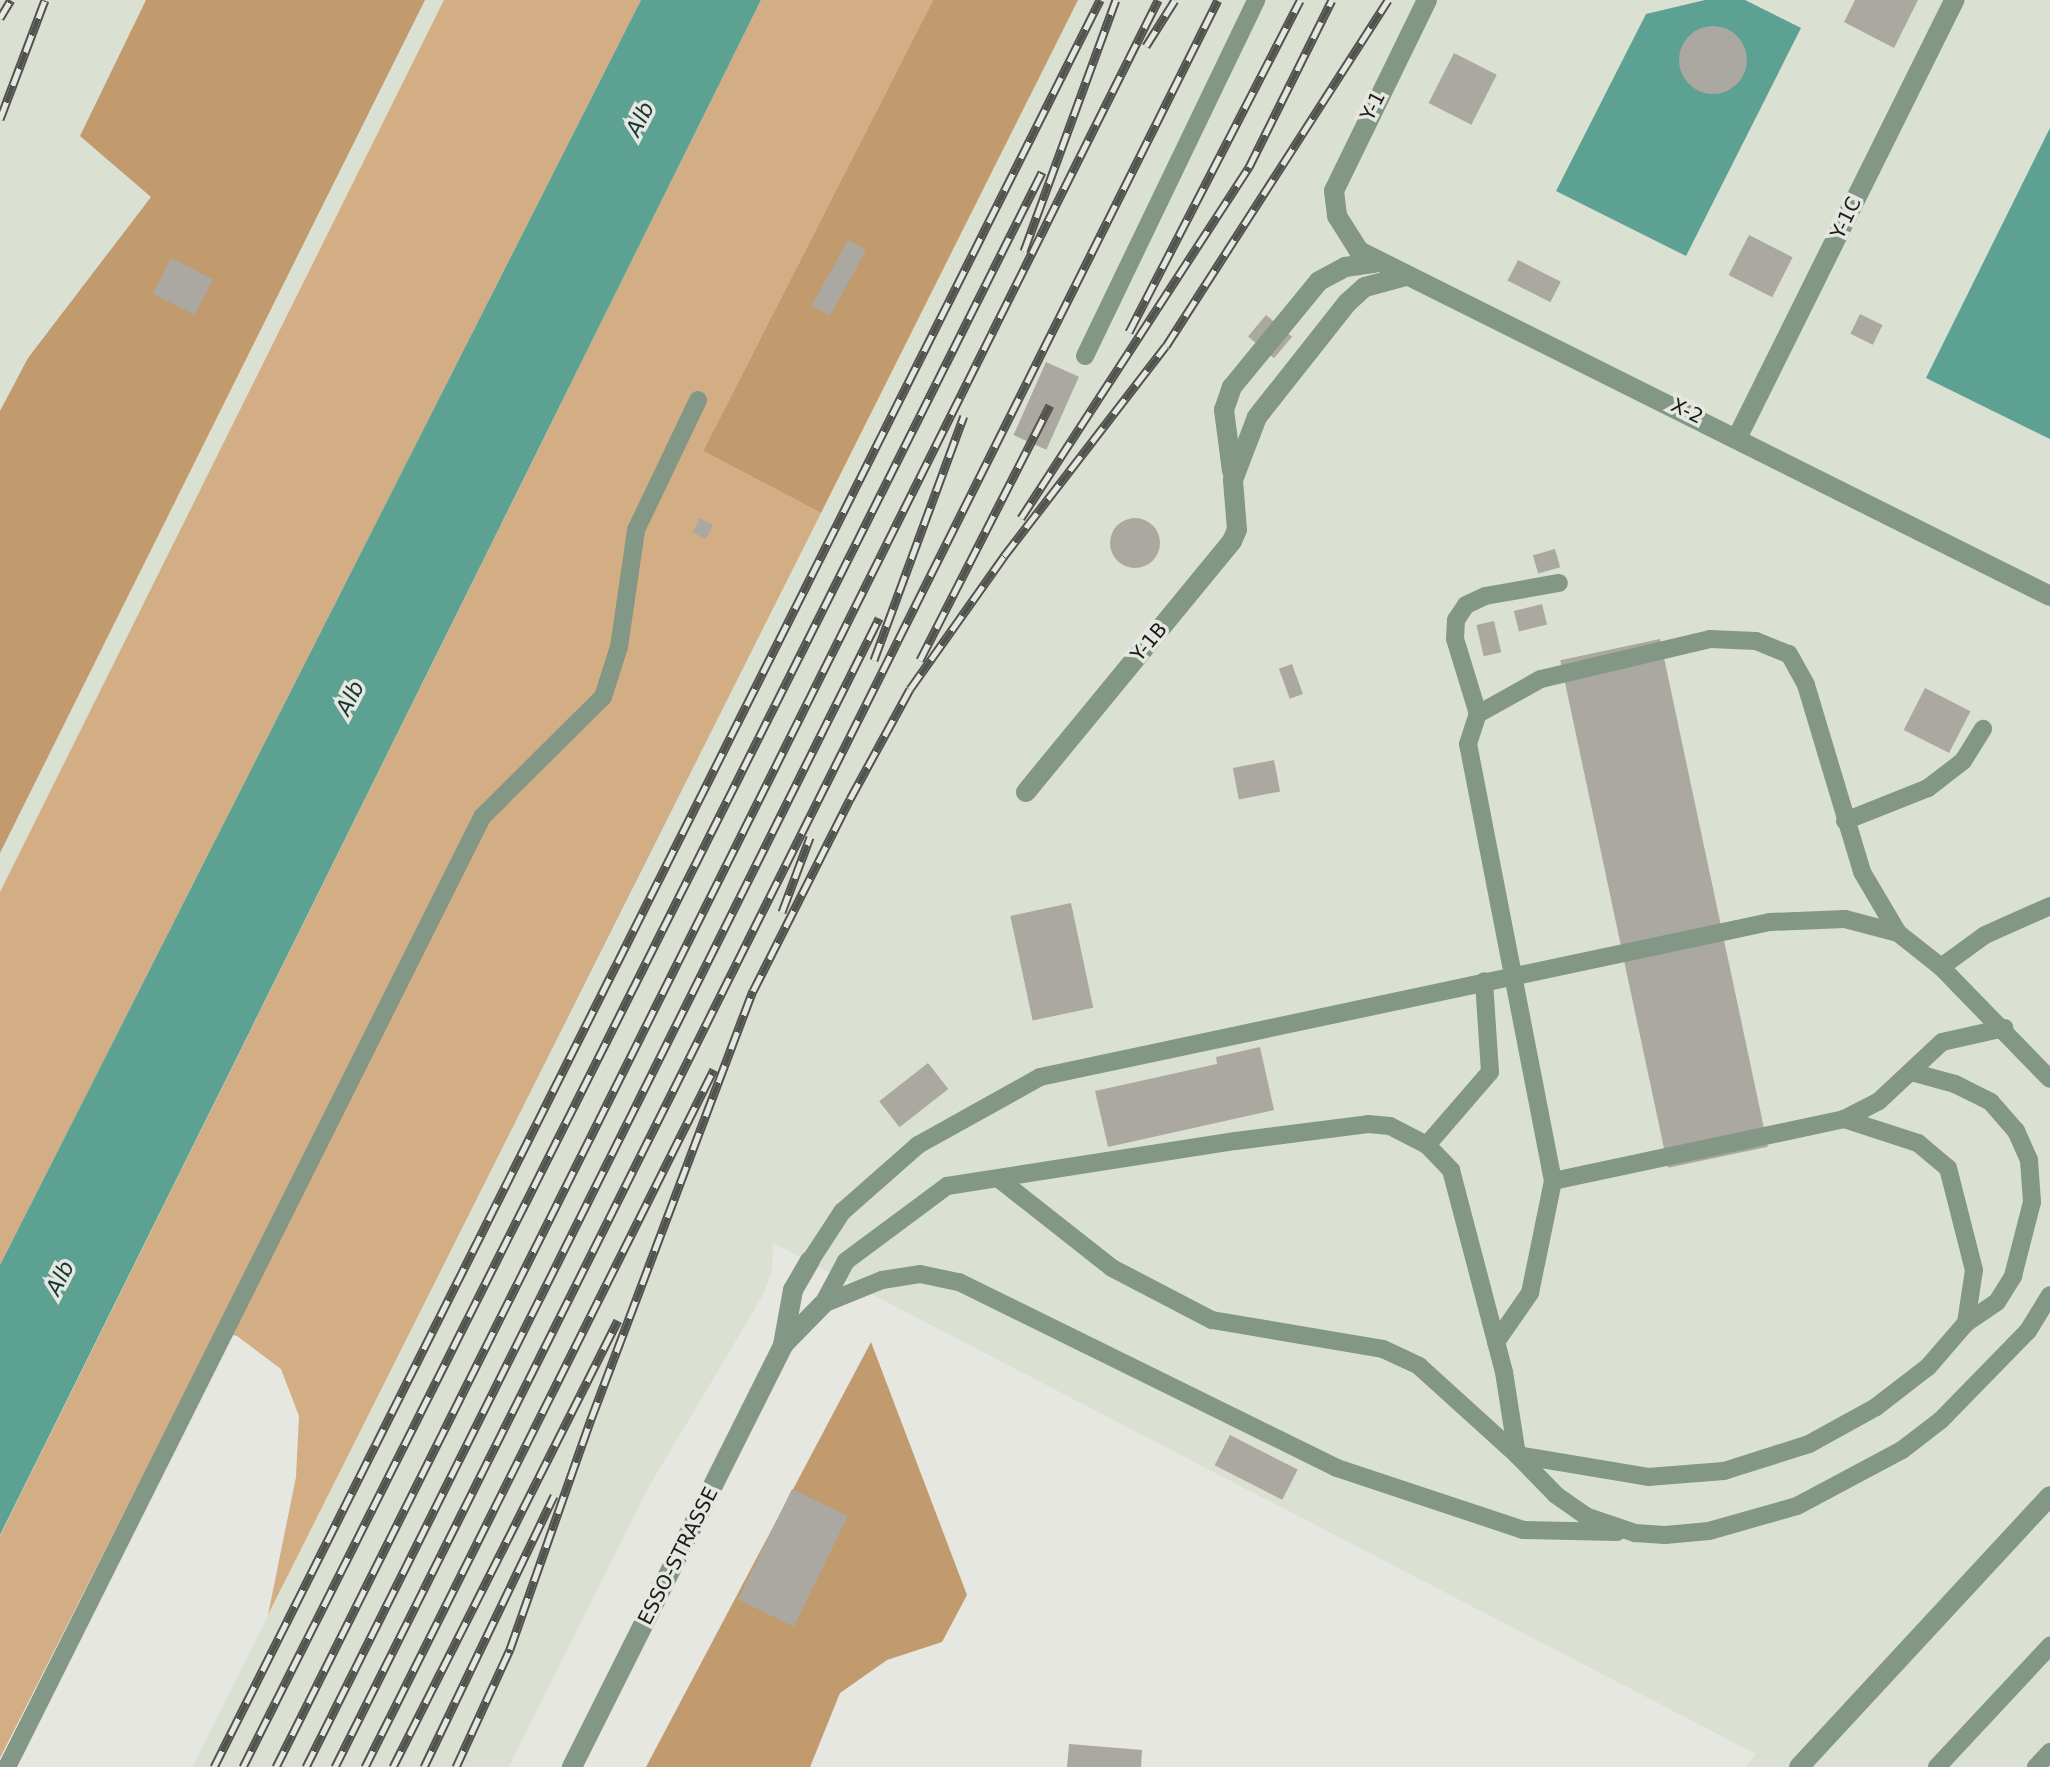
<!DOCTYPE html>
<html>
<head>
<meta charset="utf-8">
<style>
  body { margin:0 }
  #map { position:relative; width:2050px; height:1767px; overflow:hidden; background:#e5e7e0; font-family:"DejaVu Sans",sans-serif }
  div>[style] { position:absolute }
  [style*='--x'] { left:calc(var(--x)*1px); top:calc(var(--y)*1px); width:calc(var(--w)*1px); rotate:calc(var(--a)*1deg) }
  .built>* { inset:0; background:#dbe1d2 }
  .green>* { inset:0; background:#d3ae84 }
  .forest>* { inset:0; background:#c19a6e }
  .water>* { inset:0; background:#5ca191 }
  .building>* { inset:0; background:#aaa8a1; transform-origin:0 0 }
  .round { border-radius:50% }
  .lane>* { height:18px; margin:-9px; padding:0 9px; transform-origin:9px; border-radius:9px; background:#839787 }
  .street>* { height:20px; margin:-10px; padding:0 10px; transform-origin:10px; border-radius:10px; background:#839787 }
  .rail>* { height:9px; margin-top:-4.5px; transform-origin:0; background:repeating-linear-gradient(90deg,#e5e7e0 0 18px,#52534f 0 36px); box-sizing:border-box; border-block:2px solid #52534f }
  span { translate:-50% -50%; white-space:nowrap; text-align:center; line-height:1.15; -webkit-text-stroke:7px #e5e7e0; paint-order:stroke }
  .street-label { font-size:20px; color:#1c1d1a }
  .water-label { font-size:22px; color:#163830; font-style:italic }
</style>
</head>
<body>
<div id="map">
  <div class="built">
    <div style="clip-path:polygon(0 0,447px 0,0 892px)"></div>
    <div style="clip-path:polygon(1078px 0,2050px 0,2050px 1767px,1745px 1767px,1756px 1754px,773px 1243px,772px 1272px,763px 1295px,650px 1485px,509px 1767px,192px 1767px)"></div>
  </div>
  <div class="green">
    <div style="clip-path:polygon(444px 0,641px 0,0 1265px,0 892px)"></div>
    <div style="clip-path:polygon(761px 0,933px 0,703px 451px,821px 513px,268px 1615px,296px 1477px,299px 1416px,281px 1369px,237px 1336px,216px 1331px,0 1758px,0 1536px)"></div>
  </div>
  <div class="forest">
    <div style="clip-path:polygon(146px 0,425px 0,0 853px,0 411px,28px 358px,151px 197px,80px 136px)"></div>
    <div style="clip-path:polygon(933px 0,1078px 0,821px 513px,703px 451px)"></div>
    <div style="clip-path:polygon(871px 1342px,967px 1595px,942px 1642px,887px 1660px,840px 1693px,810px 1767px,646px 1767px)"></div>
  </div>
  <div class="water">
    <div style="clip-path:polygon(641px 0,761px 0,0 1535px,0 1265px)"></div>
    <div style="clip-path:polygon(1705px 0,1745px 0,1801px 28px,1686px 256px,1556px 191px,1646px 14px)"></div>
    <div style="clip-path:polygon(2050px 128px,2050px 439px,1926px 378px)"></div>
  </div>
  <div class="building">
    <div style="clip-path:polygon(1855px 0,1918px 0,1894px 48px,1844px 22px)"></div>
    <div class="round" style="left:1679px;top:26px;width:68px;height:68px"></div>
    <div style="left:1454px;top:53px;width:48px;height:56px;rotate:27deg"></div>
    <div style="left:1749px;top:235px;width:49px;height:45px;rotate:27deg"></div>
    <div style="left:848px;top:240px;width:21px;height:75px;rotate:29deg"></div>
    <div style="left:171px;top:258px;width:47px;height:40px;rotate:27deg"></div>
    <div style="left:1518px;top:260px;width:48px;height:23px;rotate:27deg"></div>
    <div style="left:1860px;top:314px;width:25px;height:22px;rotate:26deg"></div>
    <div style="left:1266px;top:315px;width:34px;height:28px;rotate:40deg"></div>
    <div style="left:1046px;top:362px;width:36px;height:80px;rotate:24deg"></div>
    <div class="round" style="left:1110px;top:518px;width:50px;height:50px"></div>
    <div style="left:700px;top:518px;width:15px;height:16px;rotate:28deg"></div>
    <div style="left:1555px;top:549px;width:19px;height:23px;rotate:74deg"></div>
    <div style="left:1542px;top:604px;width:21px;height:29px;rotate:76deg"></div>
    <div style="left:1494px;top:621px;width:32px;height:18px;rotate:77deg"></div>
    <div style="left:1660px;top:639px;width:519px;height:102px;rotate:78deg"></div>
    <div style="left:1292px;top:664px;width:32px;height:14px;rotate:70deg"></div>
    <div style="left:1925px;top:688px;width:51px;height:47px;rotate:27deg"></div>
    <div style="left:1274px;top:760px;width:32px;height:42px;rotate:79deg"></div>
    <div style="left:1071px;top:903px;width:107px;height:62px;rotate:78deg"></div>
    <div style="clip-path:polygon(1260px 1047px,1274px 1110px,1108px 1147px,1095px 1091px,1217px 1064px,1216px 1057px)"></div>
    <div style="left:928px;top:1063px;width:33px;height:62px;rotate:52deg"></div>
    <div style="left:1230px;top:1435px;width:76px;height:34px;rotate:27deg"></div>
    <div style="left:792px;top:1489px;width:62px;height:123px;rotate:26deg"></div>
    <div style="clip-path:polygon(1069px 1744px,1142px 1750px,1141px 1767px,1067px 1767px)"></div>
  </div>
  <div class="lane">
    <div style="--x:1085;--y:356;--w:395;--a:-64.3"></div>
    <div style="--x:1478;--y:714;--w:78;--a:-107"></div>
    <div style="--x:1455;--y:639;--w:19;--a:-87"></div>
    <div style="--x:1456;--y:620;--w:18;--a:-56"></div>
    <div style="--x:1466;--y:605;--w:21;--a:-25"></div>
    <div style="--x:1485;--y:596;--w:75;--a:-10"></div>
    <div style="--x:1845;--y:821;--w:89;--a:-21.7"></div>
    <div style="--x:1928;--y:788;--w:44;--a:-37.6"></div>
    <div style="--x:1963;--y:761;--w:38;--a:-58"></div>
    <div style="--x:1941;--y:967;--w:54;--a:-36"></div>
    <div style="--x:1985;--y:935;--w:71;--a:-24"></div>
    <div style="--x:1844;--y:1119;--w:78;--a:18"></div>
    <div style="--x:1918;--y:1143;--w:39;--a:40"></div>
    <div style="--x:1948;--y:1168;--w:105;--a:75.7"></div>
    <div style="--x:1974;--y:1270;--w:54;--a:98.6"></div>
    <div style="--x:1427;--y:1145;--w:96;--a:-49.2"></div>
    <div style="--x:1490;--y:1072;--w:91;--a:-93.8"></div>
    <div style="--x:999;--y:1179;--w:144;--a:38.2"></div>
    <div style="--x:1112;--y:1268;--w:113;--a:27.5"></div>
    <div style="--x:1212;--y:1320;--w:173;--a:9.6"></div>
    <div style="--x:1383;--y:1349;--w:40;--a:25"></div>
    <div style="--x:1419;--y:1366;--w:132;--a:42.2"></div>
    <div style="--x:1517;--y:1455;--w:133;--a:9.5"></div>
    <div style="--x:1648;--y:1477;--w:76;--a:-4.5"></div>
    <div style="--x:1724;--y:1471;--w:89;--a:-17.6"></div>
    <div style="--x:1809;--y:1444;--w:77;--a:-28.9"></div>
    <div style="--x:1876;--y:1407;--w:66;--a:-37.6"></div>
    <div style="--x:1928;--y:1367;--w:58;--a:-49.2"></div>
    <div style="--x:1966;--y:1323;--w:37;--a:-34"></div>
    <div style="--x:1997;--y:1302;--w:31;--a:-58"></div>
    <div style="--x:2013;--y:1276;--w:76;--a:-75.6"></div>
    <div style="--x:2032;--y:1202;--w:42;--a:-94.1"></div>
    <div style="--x:2029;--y:1160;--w:32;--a:-114"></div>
    <div style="--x:2016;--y:1131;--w:38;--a:-131"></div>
    <div style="--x:1991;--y:1102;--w:40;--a:-153.4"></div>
    <div style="--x:1955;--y:1084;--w:46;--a:-164.7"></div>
    <div style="--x:1553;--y:1181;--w:298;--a:-12"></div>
    <div style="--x:1844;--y:1119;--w:39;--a:-27"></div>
    <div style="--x:1879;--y:1101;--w:86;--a:-43.1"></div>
    <div style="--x:1942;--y:1042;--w:64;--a:-12.7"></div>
    <div style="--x:810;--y:1261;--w:59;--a:-56.9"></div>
    <div style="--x:842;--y:1212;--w:101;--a:-41.4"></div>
    <div style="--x:918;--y:1145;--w:140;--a:-29.1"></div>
    <div style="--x:1040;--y:1077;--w:746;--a:-11.99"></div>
    <div style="--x:1770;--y:922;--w:75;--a:-2.3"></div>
    <div style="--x:1845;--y:919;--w:55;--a:14.8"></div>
    <div style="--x:1898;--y:933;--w:55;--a:38.3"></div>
    <div style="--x:1941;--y:967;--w:156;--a:45.8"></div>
    <div style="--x:823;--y:1304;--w:49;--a:-61.9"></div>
    <div style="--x:846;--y:1261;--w:126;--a:-36.6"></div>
    <div style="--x:947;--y:1186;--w:292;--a:-8.9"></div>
    <div style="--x:1236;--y:1141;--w:133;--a:-7.3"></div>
    <div style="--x:1368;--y:1124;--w:22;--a:5"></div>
    <div style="--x:1390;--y:1126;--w:42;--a:27.2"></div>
    <div style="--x:1427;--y:1145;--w:35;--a:46"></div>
    <div style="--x:1451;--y:1170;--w:209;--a:75.3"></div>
    <div style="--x:1504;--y:1372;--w:84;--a:81.1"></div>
    <div style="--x:1517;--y:1455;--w:56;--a:45.7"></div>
    <div style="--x:1556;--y:1495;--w:39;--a:35"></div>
    <div style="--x:1588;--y:1517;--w:50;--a:18.8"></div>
    <div style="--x:1635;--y:1533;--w:30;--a:4"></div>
    <div style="--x:1665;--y:1535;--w:44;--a:-5.2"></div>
    <div style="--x:1709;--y:1531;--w:91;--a:-15.9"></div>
    <div style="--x:1797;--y:1506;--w:119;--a:-28.1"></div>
    <div style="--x:1902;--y:1450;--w:49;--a:-37.6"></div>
    <div style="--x:1941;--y:1420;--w:124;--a:-45.7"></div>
    <div style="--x:2028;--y:1331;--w:42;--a:-58.6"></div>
    <div style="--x:823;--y:1304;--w:64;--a:-22.1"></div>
    <div style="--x:882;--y:1280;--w:38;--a:-9"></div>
    <div style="--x:920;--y:1274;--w:40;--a:12"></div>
    <div style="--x:959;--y:1282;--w:421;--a:26.2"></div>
    <div style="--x:1337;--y:1468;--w:196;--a:18.4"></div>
    <div style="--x:1523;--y:1530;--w:94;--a:1.2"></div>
    <div style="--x:1496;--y:1342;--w:60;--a:-55.2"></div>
    <div style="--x:1530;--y:1293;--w:114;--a:-78.4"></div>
    <div style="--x:1553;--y:1181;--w:445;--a:-101"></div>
    <div style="--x:1468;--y:744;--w:32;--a:-72"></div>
    <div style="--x:1478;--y:714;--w:72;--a:-29.1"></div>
    <div style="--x:1541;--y:679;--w:174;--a:-13.3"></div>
    <div style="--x:1710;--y:639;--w:46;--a:2.5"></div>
    <div style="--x:1756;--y:641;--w:35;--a:22"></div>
    <div style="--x:1789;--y:654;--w:35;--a:61"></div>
    <div style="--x:1806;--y:685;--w:195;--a:73.3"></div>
    <div style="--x:1862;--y:872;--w:71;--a:59.5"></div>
    <div style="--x:7;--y:1767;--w:1062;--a:-63.43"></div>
    <div style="--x:482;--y:817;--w:170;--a:-44.8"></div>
    <div style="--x:603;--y:697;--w:52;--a:-72.3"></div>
    <div style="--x:619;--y:647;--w:118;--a:-81.7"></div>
    <div style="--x:636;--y:530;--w:144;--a:-64.5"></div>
    <div style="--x:1937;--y:1767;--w:166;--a:-47"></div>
    <div style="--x:2036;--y:1767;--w:21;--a:-47"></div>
  </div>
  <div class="street">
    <div style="--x:1427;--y:0;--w:212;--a:116"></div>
    <div style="--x:1334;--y:191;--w:25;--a:83"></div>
    <div style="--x:1337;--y:216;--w:41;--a:57.8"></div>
    <div style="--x:1359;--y:251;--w:772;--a:26.53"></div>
    <div style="--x:1738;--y:436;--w:487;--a:-63.6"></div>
    <div style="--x:1232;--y:471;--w:62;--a:-97.5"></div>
    <div style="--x:1224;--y:410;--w:24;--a:-71"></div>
    <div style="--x:1232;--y:387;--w:137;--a:-50.6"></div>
    <div style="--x:1319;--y:281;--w:30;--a:-28"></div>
    <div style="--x:1345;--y:267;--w:30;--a:-8"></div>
    <div style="--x:1026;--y:792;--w:325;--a:-50.6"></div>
    <div style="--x:1232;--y:541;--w:12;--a:-66"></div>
    <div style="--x:1237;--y:530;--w:50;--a:-94.6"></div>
    <div style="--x:1233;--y:480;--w:67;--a:-69.1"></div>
    <div style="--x:1257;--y:417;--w:145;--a:-51.7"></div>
    <div style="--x:1347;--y:303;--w:24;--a:-42"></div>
    <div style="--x:1365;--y:287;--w:39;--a:-15"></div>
    <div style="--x:783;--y:1345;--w:57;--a:-45.7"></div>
    <div style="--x:572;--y:1767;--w:472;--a:-63.4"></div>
    <div style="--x:783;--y:1345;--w:56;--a:-79.7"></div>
    <div style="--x:793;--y:1290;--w:34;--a:-60"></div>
    <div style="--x:1799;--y:1767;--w:369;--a:-47.2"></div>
  </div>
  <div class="rail">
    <div style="--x:0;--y:18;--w:21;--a:-59"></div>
    <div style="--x:1146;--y:46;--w:54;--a:-57.8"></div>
    <div style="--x:0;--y:119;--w:127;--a:-69.3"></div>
    <div style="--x:1024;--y:251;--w:267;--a:-69.9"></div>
    <div style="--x:1129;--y:332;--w:373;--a:-62.7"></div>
    <div style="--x:1021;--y:518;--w:419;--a:-57"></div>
    <div style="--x:1249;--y:167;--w:186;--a:-63.6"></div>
    <div style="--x:874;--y:660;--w:260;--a:-69.8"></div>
    <div style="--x:920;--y:660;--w:286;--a:-63"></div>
    <div style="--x:782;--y:912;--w:80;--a:-69.5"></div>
    <div style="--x:214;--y:1767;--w:1977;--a:-63.37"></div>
    <div style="--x:243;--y:1767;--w:1784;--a:-63.39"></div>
    <div style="--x:276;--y:1767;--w:1975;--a:-63.47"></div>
    <div style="--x:306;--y:1767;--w:1284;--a:-63.49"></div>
    <div style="--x:335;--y:1767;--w:1975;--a:-63.45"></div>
    <div style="--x:365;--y:1767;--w:780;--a:-63.43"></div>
    <div style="--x:393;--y:1767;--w:500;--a:-63.28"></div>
    <div style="--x:424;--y:1767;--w:301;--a:-64.4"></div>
    <div style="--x:456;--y:1767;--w:130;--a:-65.4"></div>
    <div style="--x:510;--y:1649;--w:244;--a:-70.6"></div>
    <div style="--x:591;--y:1419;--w:458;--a:-69.3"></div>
    <div style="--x:753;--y:991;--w:215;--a:-63.2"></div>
    <div style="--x:850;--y:799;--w:125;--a:-61.4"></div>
    <div style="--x:910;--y:689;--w:163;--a:-54.7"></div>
    <div style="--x:1004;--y:556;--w:265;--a:-52.4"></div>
    <div style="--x:1166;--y:346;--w:411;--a:-57.3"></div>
  </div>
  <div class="street-label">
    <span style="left:1373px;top:106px;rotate:-63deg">Y-1</span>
    <span style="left:1846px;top:218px;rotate:-64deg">Y-1C</span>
    <span style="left:1687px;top:411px;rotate:26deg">X-2</span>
    <span style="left:1149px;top:642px;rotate:-50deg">Y-1B</span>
    <span style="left:678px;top:1556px;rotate:-63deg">ESSO-STRASSE</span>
  </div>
  <div class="water-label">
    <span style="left:640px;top:119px;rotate:-63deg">Alb</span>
    <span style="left:350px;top:698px;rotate:-63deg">Alb</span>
    <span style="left:60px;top:1278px;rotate:-63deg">Alb</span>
  </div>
</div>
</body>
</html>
